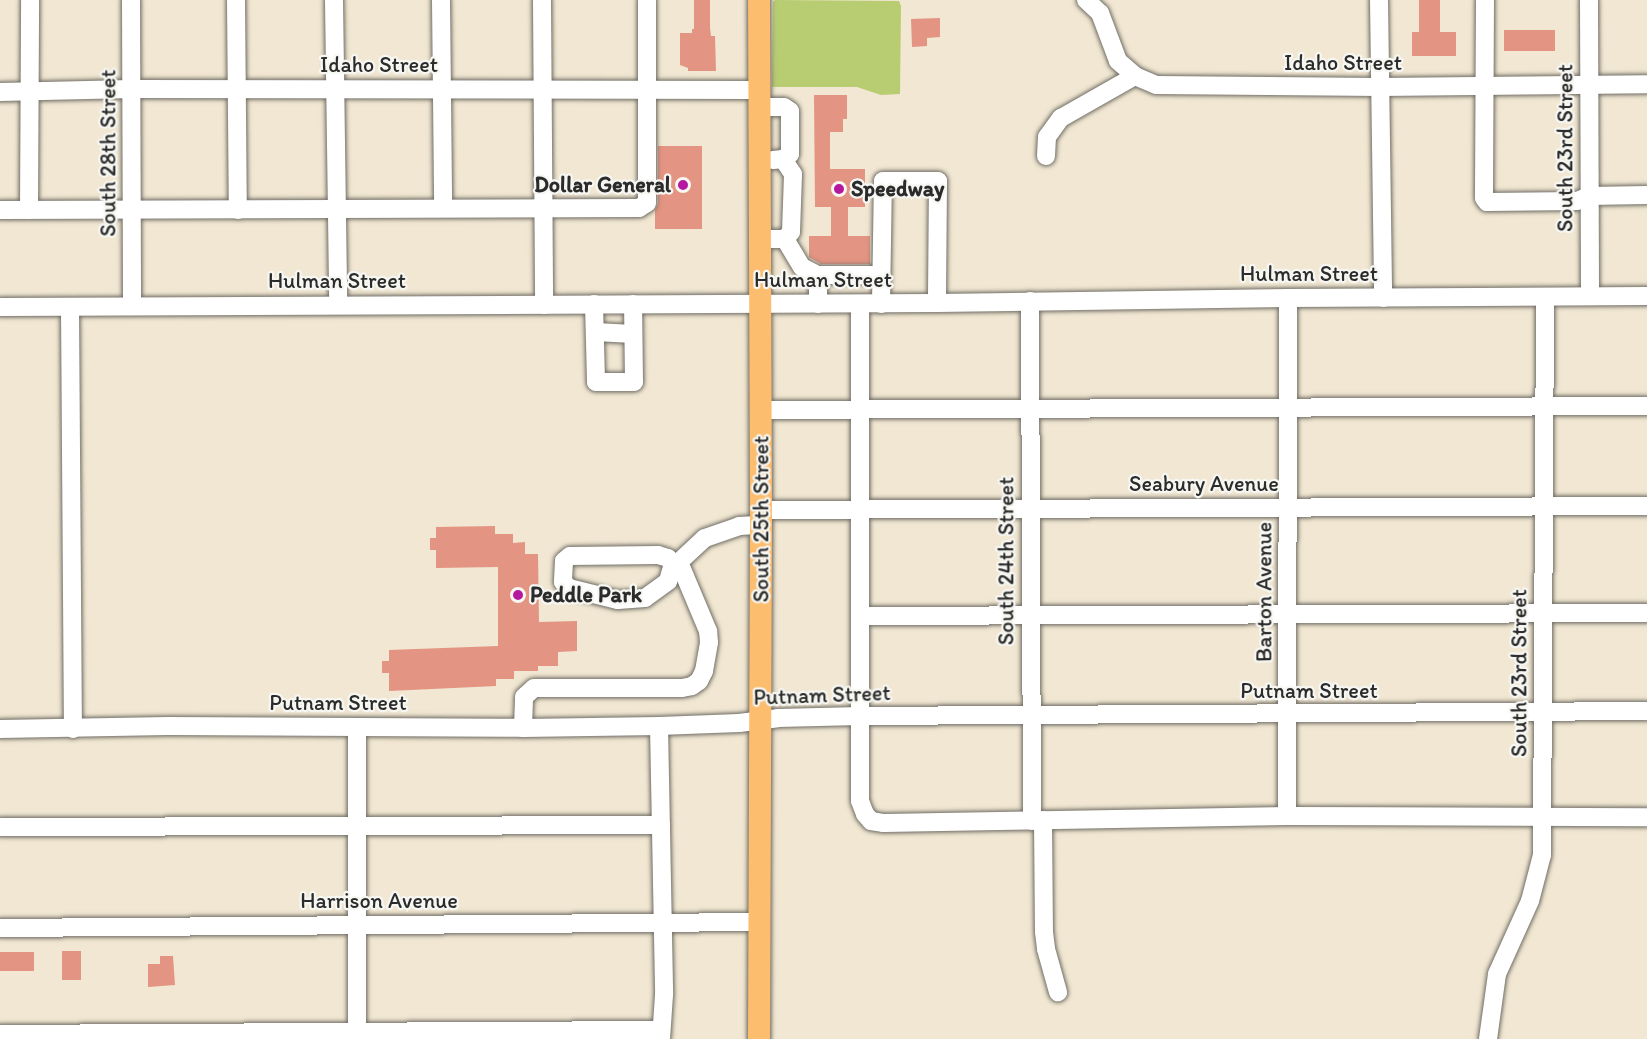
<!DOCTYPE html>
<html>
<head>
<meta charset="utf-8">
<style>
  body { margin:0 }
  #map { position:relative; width:1647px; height:1039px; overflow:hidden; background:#f1e7d2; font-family:Itim,sans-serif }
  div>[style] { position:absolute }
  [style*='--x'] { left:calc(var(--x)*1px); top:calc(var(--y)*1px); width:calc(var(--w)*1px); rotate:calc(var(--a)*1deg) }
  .green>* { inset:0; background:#b8cd71 }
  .building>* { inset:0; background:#e39482; transform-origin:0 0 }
  .roads { filter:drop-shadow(0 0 2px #706d65) drop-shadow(0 0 2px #706d65) }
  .minor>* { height:18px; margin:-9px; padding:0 9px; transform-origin:9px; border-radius:9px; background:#fff }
  .major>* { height:22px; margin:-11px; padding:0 11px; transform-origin:11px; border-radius:11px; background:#fcbd6f }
  .dots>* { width:16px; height:16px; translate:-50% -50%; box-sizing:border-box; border:3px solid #f6f6f2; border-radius:50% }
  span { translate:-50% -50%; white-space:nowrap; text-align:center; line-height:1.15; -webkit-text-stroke:4.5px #f6f6f2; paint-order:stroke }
  .street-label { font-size:22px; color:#2b2b2b }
  .poi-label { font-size:22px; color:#2b2b2b; font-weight:700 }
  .right { translate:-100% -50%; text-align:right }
  .left { translate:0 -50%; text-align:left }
</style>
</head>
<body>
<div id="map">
  <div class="green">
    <div style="clip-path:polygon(775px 0,899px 1px,901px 6px,900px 94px,881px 95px,857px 87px,772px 87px,773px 2px)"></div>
  </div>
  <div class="building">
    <div style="clip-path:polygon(694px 0,710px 0,710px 28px,711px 36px,715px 36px,716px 71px,688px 71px,688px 68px,680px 65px,680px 33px,692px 33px,692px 29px,694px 29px)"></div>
    <div style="clip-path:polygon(1419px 0,1440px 0,1440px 32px,1456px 32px,1456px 56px,1412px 56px,1412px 32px,1419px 32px)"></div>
    <div style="clip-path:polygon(940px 18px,940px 37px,927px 38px,927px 46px,912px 47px,911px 19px)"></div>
    <div style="left:1504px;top:30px;width:51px;height:21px"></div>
    <div style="clip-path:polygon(814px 95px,847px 95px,847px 119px,843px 119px,843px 132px,830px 132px,830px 169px,865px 169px,865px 207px,848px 207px,848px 236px,870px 236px,870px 264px,821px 264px,809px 257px,809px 236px,831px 236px,831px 207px,815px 207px)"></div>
    <div style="clip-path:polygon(658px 146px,702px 146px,702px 229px,655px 229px,655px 210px,658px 203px)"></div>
    <div style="clip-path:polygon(495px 526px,495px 534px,513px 534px,513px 543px,525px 542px,525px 554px,538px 554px,539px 622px,577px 621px,577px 651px,558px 652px,558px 666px,538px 666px,538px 671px,514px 671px,514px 679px,496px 679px,496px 686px,389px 691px,389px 673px,382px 673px,382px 661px,389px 661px,389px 650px,498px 646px,498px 567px,436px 568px,436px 550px,430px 550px,430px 538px,436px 538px,436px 527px)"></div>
    <div style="left:62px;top:951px;width:19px;height:29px"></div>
    <div style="left:0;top:952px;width:34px;height:19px"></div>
    <div style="clip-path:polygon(160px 956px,173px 956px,175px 985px,148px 987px,148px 964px,160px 964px)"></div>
  </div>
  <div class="roads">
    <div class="minor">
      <div style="--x:131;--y:0;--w:306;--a:89.8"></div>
      <div style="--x:236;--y:0;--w:210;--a:89.5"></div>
      <div style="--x:334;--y:0;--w:305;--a:89.2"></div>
      <div style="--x:441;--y:0;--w:208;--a:89.4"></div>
      <div style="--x:542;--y:0;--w:305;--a:89.6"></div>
      <div style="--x:1086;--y:0;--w:19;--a:43"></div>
      <div style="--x:1100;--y:13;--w:51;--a:69.4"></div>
      <div style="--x:1118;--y:61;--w:23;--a:41"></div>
      <div style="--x:1135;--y:76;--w:23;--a:23"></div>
      <div style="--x:1156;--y:85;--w:224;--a:0.5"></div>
      <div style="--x:1380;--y:87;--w:267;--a:-0.6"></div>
      <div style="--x:1379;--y:0;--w:298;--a:89.2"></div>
      <div style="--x:1485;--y:0;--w:198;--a:90.3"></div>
      <div style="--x:1484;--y:198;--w:5;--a:53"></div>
      <div style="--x:1487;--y:202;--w:90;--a:-0.6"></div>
      <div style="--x:1577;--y:201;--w:13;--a:-23"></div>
      <div style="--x:1589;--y:196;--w:58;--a:-1"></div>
      <div style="--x:1589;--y:0;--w:296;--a:89.8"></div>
      <div style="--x:0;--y:92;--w:131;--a:-1.3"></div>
      <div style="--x:131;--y:89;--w:626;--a:0.09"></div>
      <div style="--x:758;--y:107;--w:26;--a:0"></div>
      <div style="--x:784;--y:107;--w:7;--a:34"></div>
      <div style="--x:790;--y:111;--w:43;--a:90"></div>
      <div style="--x:790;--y:154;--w:9;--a:144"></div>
      <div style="--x:783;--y:159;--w:10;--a:174"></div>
      <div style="--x:1046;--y:156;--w:19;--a:-87"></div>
      <div style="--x:1047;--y:137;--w:24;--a:-54"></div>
      <div style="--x:1061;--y:118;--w:85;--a:-29.6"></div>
      <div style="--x:0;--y:210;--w:639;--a:-0.18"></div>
      <div style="--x:639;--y:208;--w:9;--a:-32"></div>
      <div style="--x:647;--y:203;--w:203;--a:-90"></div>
      <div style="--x:29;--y:210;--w:210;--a:-89.7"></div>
      <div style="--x:760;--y:239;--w:25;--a:0"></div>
      <div style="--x:785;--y:239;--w:9;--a:-49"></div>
      <div style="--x:791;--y:232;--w:58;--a:-88"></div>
      <div style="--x:793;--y:174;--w:18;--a:-124"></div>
      <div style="--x:785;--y:239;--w:33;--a:59"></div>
      <div style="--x:802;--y:267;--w:18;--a:27"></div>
      <div style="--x:1030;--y:301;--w:520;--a:89.78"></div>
      <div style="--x:594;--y:304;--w:78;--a:88.5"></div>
      <div style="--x:596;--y:382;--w:38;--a:0"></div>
      <div style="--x:634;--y:382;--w:78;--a:-90.7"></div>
      <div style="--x:818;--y:304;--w:29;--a:-90"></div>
      <div style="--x:818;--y:275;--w:63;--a:0"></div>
      <div style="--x:860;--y:304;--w:497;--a:90"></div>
      <div style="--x:860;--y:801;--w:14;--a:69"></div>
      <div style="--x:865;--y:814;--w:9;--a:49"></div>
      <div style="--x:871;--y:821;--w:13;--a:9"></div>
      <div style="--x:884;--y:823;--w:403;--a:-1"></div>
      <div style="--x:1287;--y:816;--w:360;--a:0.2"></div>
      <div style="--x:881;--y:304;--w:123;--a:-89.1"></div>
      <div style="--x:883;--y:181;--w:55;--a:0"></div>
      <div style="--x:938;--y:181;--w:122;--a:90.5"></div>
      <div style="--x:0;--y:307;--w:937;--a:-0.24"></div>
      <div style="--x:937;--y:303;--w:351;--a:-0.8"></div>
      <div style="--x:1288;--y:298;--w:359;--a:-0.3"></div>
      <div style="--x:70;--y:307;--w:422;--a:89.6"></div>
      <div style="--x:596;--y:332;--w:37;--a:3"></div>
      <div style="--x:761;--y:410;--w:886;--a:-0.26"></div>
      <div style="--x:761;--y:510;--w:886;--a:-0.26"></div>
      <div style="--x:673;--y:563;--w:7;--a:-135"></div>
      <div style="--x:668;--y:558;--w:10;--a:-163"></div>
      <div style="--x:658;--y:555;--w:88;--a:179.3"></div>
      <div style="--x:570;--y:556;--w:8;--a:140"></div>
      <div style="--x:564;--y:561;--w:21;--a:93"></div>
      <div style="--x:563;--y:582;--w:8;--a:45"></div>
      <div style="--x:569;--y:588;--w:50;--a:13.8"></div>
      <div style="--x:618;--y:600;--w:27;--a:-4"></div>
      <div style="--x:645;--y:598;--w:29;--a:-36"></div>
      <div style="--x:668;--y:581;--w:19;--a:-74"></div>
      <div style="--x:673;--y:563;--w:6;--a:-9"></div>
      <div style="--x:679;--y:562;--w:35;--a:-43"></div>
      <div style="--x:705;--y:538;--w:36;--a:-19"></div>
      <div style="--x:739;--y:526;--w:22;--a:-3"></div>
      <div style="--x:860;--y:616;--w:787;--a:-0.22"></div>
      <div style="--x:659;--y:726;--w:269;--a:88.9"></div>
      <div style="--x:664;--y:995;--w:44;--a:93.9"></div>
      <div style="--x:357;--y:728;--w:311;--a:90"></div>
      <div style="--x:523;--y:728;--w:31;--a:-88"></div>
      <div style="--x:524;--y:697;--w:13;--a:-42"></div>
      <div style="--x:534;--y:688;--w:148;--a:0"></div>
      <div style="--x:682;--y:688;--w:10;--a:-11"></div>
      <div style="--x:692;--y:686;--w:9;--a:-36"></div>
      <div style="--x:699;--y:681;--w:11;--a:-63"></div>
      <div style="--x:704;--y:671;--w:29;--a:-80"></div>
      <div style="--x:709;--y:642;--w:11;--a:-95"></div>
      <div style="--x:708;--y:631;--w:75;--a:-112.8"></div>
      <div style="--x:0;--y:729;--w:168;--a:-1"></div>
      <div style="--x:168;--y:726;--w:355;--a:0.3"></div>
      <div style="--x:523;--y:728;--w:136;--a:-0.8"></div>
      <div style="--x:659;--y:726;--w:80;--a:-2.1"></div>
      <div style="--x:739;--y:723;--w:39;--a:-7"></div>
      <div style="--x:778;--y:718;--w:82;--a:-1.4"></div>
      <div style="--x:860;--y:716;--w:787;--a:-0.36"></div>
      <div style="--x:1287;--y:816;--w:518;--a:-89.89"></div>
      <div style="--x:1043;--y:820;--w:112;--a:89.5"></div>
      <div style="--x:1044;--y:932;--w:17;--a:83"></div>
      <div style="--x:1046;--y:949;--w:45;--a:74.4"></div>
      <div style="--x:0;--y:827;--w:661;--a:-0.17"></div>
      <div style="--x:0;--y:928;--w:758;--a:-0.45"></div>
      <div style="--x:0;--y:1034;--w:661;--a:-0.35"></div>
      <div style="--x:1488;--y:1039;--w:66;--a:-82.1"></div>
      <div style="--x:1497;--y:974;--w:80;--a:-65.7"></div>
      <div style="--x:1530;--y:901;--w:48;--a:-75.4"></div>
      <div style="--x:1542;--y:855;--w:558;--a:-89.69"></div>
    </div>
    <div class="major">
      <div style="--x:759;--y:1039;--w:529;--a:-89.78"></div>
      <div style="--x:761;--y:510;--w:510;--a:-90.22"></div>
    </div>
  </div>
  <div class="dots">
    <div style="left:683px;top:185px;background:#b5179e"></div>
    <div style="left:839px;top:189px;background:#b5179e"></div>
    <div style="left:518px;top:595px;background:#b5179e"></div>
  </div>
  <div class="street-label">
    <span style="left:1343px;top:63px">Idaho Street</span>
    <span style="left:379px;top:65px">Idaho Street</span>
    <span style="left:1565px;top:148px;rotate:-90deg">South 23rd Street</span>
    <span style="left:108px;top:153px;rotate:-90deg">South 28th Street</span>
    <span style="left:1309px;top:274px">Hulman Street</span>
    <span style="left:823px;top:280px">Hulman Street</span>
    <span style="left:337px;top:281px">Hulman Street</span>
    <span style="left:1204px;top:484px">Seabury Avenue</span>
    <span style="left:761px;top:519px;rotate:-90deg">South 25th Street</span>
    <span style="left:1006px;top:561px;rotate:-90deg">South 24th Street</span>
    <span style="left:1264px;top:592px;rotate:-90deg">Barton Avenue</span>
    <span style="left:1519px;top:673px;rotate:-90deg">South 23rd Street</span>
    <span style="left:1309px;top:691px">Putnam Street</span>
    <span style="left:822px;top:695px;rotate:-2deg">Putnam Street</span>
    <span style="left:338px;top:703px">Putnam Street</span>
    <span style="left:379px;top:901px">Harrison Avenue</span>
  </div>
  <div class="poi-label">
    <span class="right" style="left:671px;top:185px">Dollar General</span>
    <span class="left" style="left:851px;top:189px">Speedway</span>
    <span class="left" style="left:530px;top:595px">Peddle Park</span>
  </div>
</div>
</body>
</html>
